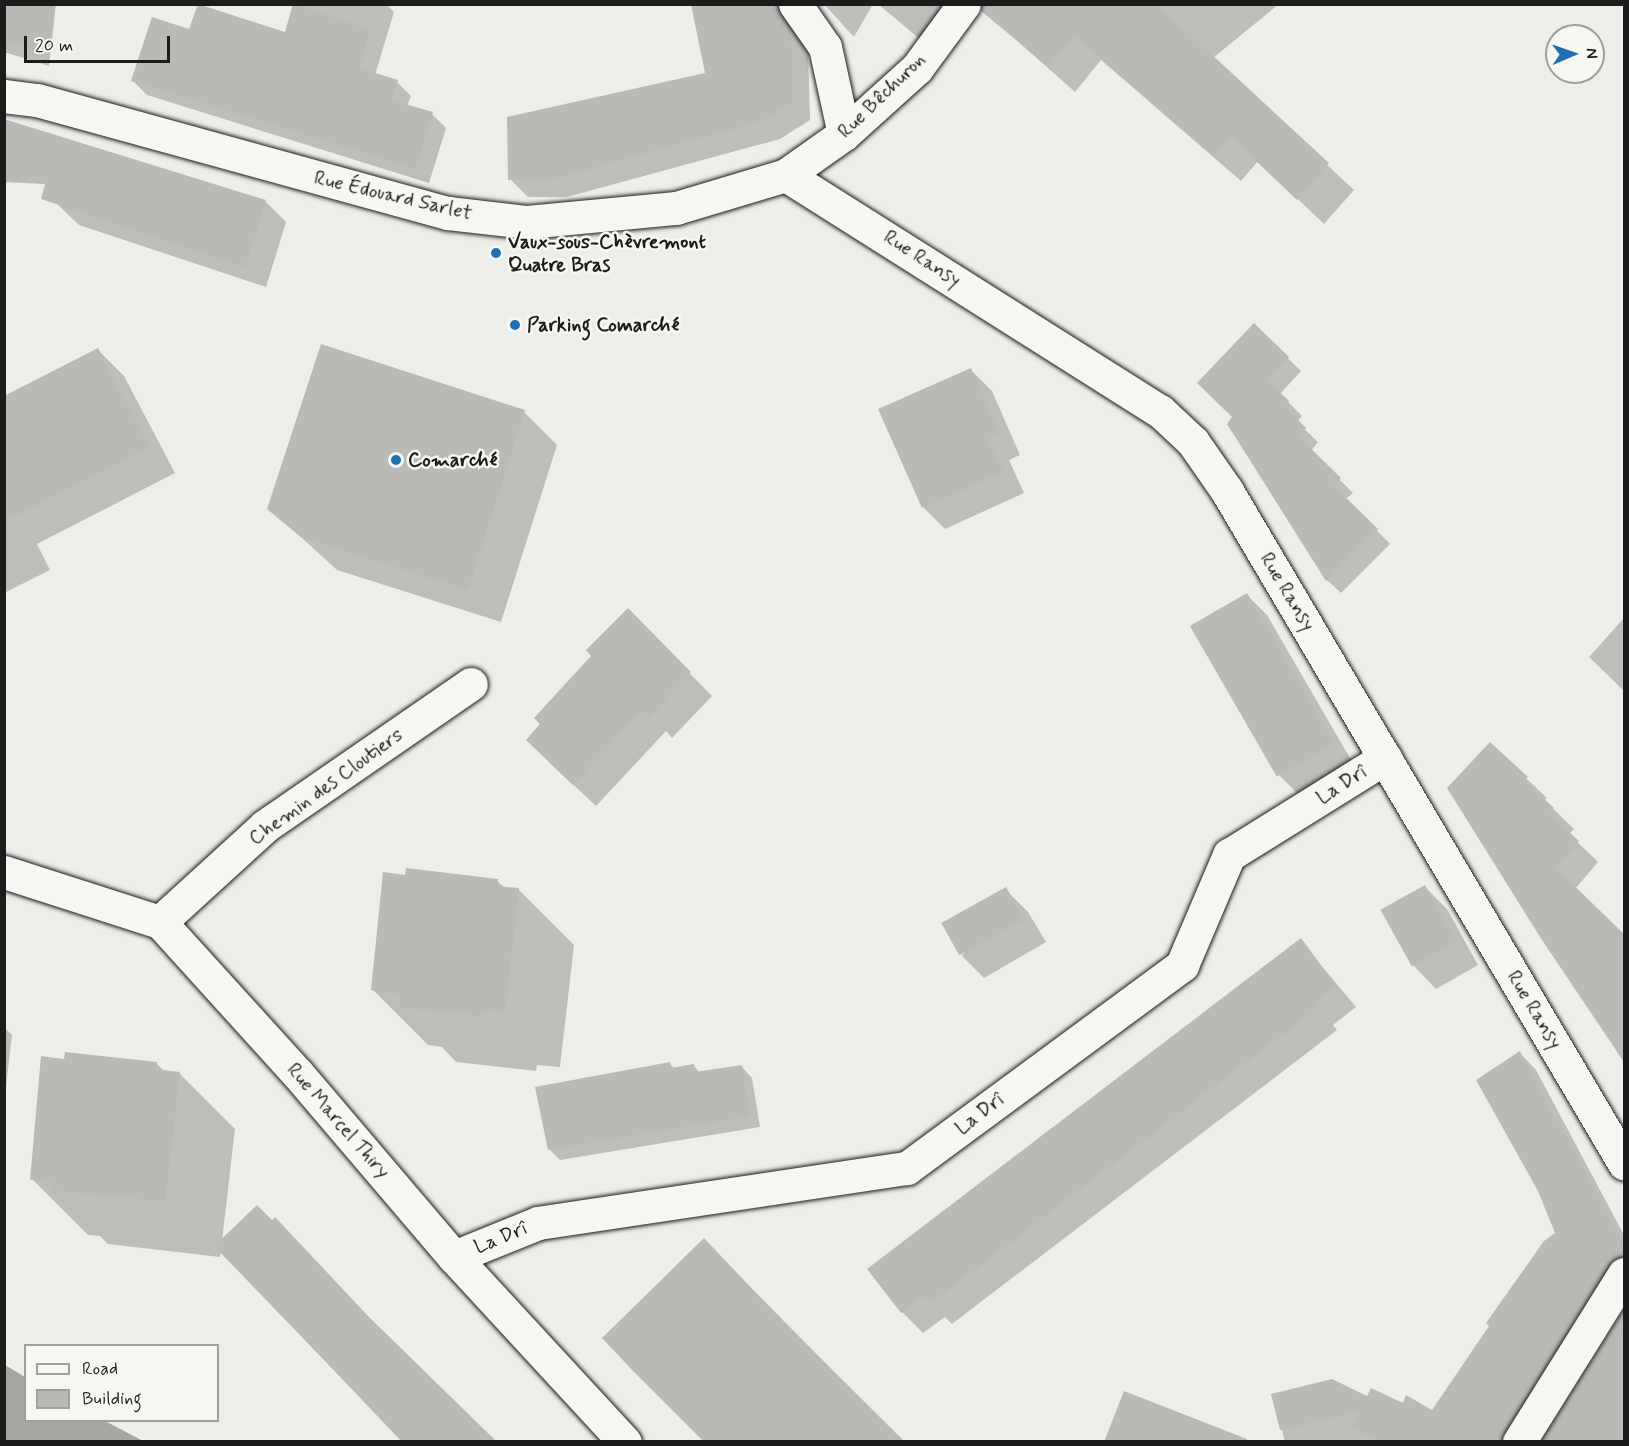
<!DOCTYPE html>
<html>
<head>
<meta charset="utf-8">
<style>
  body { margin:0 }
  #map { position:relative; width:1629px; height:1446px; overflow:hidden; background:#edede9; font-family:Mynerve,sans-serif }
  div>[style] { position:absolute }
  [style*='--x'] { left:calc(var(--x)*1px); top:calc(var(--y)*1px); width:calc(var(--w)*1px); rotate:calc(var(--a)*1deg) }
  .water>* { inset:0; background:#a6a6a3 }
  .shadow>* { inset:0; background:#0003 }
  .building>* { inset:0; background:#b9b9b6; transform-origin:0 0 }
  .roads { filter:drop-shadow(0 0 2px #1c1c1c) drop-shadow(0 0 2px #1c1c1c) }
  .minor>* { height:33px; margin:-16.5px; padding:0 16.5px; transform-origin:16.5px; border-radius:16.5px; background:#f6f6f2 }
  .dots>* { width:16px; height:16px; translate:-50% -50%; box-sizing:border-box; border:3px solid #f6f6f2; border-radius:50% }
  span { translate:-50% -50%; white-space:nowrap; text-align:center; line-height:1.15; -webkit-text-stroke:5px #f6f6f2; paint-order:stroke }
  .street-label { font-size:20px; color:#1c1c1c }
  .poi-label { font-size:20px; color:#1c1c1c; font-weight:700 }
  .left { translate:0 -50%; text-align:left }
  .frame { position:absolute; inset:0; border:6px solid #1c1c1c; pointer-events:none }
  .legend { position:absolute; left:24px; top:1344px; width:195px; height:78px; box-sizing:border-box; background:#f6f6f2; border:2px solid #9f9f9c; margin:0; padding:8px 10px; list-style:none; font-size:18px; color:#1c1c1c }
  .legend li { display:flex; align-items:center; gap:12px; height:30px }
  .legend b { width:30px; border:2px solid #9f9f9c }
  .north { position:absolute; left:1545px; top:24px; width:60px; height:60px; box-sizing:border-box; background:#f6f6f2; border:2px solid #9f9f9c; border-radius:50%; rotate:88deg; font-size:16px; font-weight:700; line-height:24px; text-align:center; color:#1c1c1c }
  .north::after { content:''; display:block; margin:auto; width:21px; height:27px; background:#1f6fb2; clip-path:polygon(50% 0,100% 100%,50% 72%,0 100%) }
  .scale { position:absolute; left:24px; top:36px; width:146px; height:27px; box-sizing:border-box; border:3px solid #1c1c1c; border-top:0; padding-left:8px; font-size:18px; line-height:21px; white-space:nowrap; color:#1c1c1c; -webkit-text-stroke:4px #f6f6f2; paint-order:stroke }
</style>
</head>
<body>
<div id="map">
  <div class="water">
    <div style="clip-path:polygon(5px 1365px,25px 1377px,26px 1420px,105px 1421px,143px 1441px,5px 1441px)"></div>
  </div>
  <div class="shadow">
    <div style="clip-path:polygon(4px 4px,56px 4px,49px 66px,4px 52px)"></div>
    <div style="clip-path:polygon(295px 4px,386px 4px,394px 12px,375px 75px,397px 82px,411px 96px,407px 106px,432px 114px,446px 128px,429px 183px,147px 95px,132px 80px,190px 31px,285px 34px)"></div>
    <div style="clip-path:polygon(752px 4px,783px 4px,808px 50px,810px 120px,780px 139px,567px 197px,528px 197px,510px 179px,706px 74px)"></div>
    <div style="clip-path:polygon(824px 4px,873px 4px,854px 37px)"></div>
    <div style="clip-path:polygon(878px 4px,951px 4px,922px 41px)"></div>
    <div style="clip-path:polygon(1011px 4px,1279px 4px,1213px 58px,1354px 190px,1324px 224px,1258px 161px,1241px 181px,1101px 60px,1075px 92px,997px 23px)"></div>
    <div style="clip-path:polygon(73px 142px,266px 202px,286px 222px,266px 287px,79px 225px,58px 205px)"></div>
    <div style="clip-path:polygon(1254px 325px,1301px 371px,1280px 394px,1302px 416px,1297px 422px,1318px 442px,1311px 451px,1353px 493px,1346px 499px,1390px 544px,1341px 593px,1327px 580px,1234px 418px)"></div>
    <div style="clip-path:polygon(322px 346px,524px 412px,557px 445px,501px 622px,337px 570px,269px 508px)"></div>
    <div style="clip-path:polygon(98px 350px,124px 376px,175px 473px,37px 544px,50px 570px,4px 593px,4px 398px)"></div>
    <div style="clip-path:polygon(970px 369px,992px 391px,1020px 455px,1009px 460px,1024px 493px,945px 529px,923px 507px)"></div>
    <div style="clip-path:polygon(1247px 595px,1267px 615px,1354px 765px,1300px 796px,1280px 776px)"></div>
    <div style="clip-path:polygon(628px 611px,712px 696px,672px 738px,666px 731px,596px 806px,550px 763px)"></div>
    <div style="clip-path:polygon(1624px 618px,1624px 691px,1589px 657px)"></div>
    <div style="clip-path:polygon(1490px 744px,1547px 798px,1544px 800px,1574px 829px,1569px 834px,1598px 862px,1575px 889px,1624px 935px,1624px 1062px,1449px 788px)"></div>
    <div style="clip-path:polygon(407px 877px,497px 881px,505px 888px,519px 890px,574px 945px,560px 1067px,537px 1065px,536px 1071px,456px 1062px,442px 1047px,428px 1045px,373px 990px)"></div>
    <div style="clip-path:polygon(1425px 887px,1447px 909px,1478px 965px,1436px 989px,1414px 966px)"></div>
    <div style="clip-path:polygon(1005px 889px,1028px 912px,1046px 942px,984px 978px,962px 956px)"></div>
    <div style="clip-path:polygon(1300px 940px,1356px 1007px,1333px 1025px,1337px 1030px,952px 1324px,945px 1317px,923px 1333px,902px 1312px,870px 1269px)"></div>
    <div style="clip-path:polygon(4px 1027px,12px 1035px,4px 1104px)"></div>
    <div style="clip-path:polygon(1520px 1053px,1536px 1070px,1624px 1235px,1624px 1280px,1523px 1442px,1285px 1442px,1273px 1395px,1368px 1398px,1432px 1412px,1557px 1234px)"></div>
    <div style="clip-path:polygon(65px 1060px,156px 1063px,164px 1071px,179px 1073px,235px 1129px,222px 1241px,353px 1303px,494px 1442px,402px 1442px,221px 1251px,220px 1257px,108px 1244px,100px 1236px,88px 1235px,32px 1179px)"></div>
    <div style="clip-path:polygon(669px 1063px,675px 1069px,694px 1066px,700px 1073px,741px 1066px,752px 1078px,760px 1127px,560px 1160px,549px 1149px)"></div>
    <div style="clip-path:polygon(704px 1240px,903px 1442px,706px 1442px)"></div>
    <div style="clip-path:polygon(1624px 1309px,1624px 1442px,1540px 1442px)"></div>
  </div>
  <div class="building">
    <div style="clip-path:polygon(4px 4px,55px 4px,49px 55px,4px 41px)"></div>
    <div style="clip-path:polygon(198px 4px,285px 32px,293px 4px,370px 29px,359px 68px,398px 80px,391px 100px,433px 112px,415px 169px,131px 81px,152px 17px,189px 29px)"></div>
    <div style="clip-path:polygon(691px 4px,776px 4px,791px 31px,793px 102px,762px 121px,549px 180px,508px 180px,507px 117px,705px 73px)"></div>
    <div style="clip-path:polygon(982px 4px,1157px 4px,1329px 163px,1297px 200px,1231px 137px,1214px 156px,1074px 35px,1049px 67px,981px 11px)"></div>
    <div style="clip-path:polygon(4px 119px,266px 200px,245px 268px,41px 199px,45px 184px,4px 182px)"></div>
    <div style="clip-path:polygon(1254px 323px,1289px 357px,1267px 380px,1289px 401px,1285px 407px,1306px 428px,1298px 436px,1341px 478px,1333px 485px,1378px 529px,1326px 581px,1227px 424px,1232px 417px,1197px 383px)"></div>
    <div style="clip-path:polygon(321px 344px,525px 410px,468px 590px,302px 538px,267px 509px)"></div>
    <div style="clip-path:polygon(98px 348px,149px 447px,4px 522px,4px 396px)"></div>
    <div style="clip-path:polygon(971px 368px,999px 433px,988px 438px,1003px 472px,922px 508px,878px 409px)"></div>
    <div style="left:1247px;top:593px;width:174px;height:66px;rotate:60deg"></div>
    <div style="clip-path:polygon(628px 608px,691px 672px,649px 717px,643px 710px,573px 785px,526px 740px,540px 724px,534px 718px,591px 656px,586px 650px)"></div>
    <div style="clip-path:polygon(1490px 742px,1528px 777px,1524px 780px,1554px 808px,1549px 814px,1579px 841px,1556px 868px,1624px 934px,1624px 1062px,1540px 937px,1447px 788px)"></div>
    <div style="clip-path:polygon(406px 868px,498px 879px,498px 886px,519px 888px,505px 1012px,482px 1010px,481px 1016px,399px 1007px,401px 995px,371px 990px,383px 872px,405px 875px)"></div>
    <div style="left:1425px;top:885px;width:65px;height:51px;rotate:61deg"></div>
    <div style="left:1006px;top:887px;width:37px;height:74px;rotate:61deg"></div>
    <div style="clip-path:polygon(1301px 938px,1336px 986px,1313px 1003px,1317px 1008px,930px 1304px,924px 1296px,901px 1313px,867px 1269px)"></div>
    <div style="clip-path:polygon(1520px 1051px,1554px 1120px,1557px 1119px,1599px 1196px,1624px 1246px,1624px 1255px,1608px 1264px,1500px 1442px,1381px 1442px,1350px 1427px,1359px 1411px,1280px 1430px,1271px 1394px,1332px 1379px,1367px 1396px,1371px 1388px,1403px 1403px,1406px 1395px,1432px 1410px,1489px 1326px,1486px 1323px,1544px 1241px,1555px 1233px,1538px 1191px,1476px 1080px)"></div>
    <div style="clip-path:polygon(65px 1052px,157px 1062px,156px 1069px,180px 1072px,165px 1202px,51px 1190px,51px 1182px,30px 1180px,41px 1056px,64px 1059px)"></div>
    <div style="clip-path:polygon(670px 1062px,671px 1068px,694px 1064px,695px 1072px,742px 1065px,750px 1116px,548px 1150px,535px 1087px)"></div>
    <div style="clip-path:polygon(257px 1205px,272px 1220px,275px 1217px,368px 1316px,497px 1442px,403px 1442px,214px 1246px)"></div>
    <div style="clip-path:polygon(704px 1238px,772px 1310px,905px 1442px,704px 1442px,633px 1371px,602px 1338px)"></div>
    <div style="clip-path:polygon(1624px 1309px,1624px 1442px,1541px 1442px)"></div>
    <div style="clip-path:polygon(1124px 1391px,1247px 1439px,1246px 1442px,1104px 1442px)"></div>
  </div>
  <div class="roads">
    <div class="minor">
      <div style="--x:795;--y:4;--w:52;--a:55.1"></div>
      <div style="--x:825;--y:47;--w:89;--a:77.7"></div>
      <div style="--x:4;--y:96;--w:33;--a:7"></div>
      <div style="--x:37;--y:100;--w:426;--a:15.4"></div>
      <div style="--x:448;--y:213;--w:80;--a:6.5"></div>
      <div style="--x:527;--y:222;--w:150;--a:-5.4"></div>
      <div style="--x:676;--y:208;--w:115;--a:-16.7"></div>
      <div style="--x:786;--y:175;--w:71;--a:-35.3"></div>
      <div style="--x:844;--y:134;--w:98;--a:-42.1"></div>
      <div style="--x:917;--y:68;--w:79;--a:-53.7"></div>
      <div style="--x:786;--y:175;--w:442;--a:32.3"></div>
      <div style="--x:1160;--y:411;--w:45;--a:43.2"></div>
      <div style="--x:1193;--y:442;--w:60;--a:55.2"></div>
      <div style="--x:1227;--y:491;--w:781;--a:59.43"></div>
      <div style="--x:4;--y:872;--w:164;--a:17.8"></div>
      <div style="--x:160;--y:922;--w:205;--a:47.8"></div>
      <div style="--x:298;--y:1074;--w:240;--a:49.6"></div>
      <div style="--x:454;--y:1257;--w:252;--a:47.3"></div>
      <div style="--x:160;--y:922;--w:142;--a:-42.4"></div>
      <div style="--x:265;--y:826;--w:250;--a:-34.6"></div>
      <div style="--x:454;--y:1257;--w:91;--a:-22"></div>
      <div style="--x:538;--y:1223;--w:373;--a:-8.5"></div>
      <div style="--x:907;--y:1168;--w:342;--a:-36.4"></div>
      <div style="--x:1182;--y:965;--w:120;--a:-66.9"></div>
      <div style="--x:1229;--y:855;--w:184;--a:-31.9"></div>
      <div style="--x:1519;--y:1442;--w:198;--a:-58"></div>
    </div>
  </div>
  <div class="dots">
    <div style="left:496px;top:253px;background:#1f6fb2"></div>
    <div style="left:515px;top:325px;background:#1f6fb2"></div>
    <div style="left:396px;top:460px;background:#1f6fb2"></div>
  </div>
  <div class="street-label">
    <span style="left:882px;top:96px;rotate:-44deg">Rue Bêchuron</span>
    <span style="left:393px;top:196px;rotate:13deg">Rue Édouard Sarlet</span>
    <span style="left:922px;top:259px;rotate:33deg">Rue Ransy</span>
    <span style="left:1287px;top:592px;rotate:59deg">Rue Ransy</span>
    <span style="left:1342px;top:785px;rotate:-32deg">La Drî</span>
    <span style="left:326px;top:787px;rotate:-36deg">Chemin des Cloutiers</span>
    <span style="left:1534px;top:1010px;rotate:59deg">Rue Ransy</span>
    <span style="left:980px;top:1114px;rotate:-37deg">La Drî</span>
    <span style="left:338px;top:1121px;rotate:49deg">Rue Marcel Thiry</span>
    <span style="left:501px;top:1238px;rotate:-22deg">La Drî</span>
  </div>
  <div class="poi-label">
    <span class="left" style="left:508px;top:254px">Vaux-sous-Chèvremont<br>Quatre Bras</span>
    <span class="left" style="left:527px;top:325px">Parking Comarché</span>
    <span class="left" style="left:408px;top:460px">Comarché</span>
  </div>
  <div class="frame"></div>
  <ul class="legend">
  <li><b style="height:8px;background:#f6f6f2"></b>Road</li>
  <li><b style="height:16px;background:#b9b9b6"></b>Building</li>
  </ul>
  <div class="north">N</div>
  <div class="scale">20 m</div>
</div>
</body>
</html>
